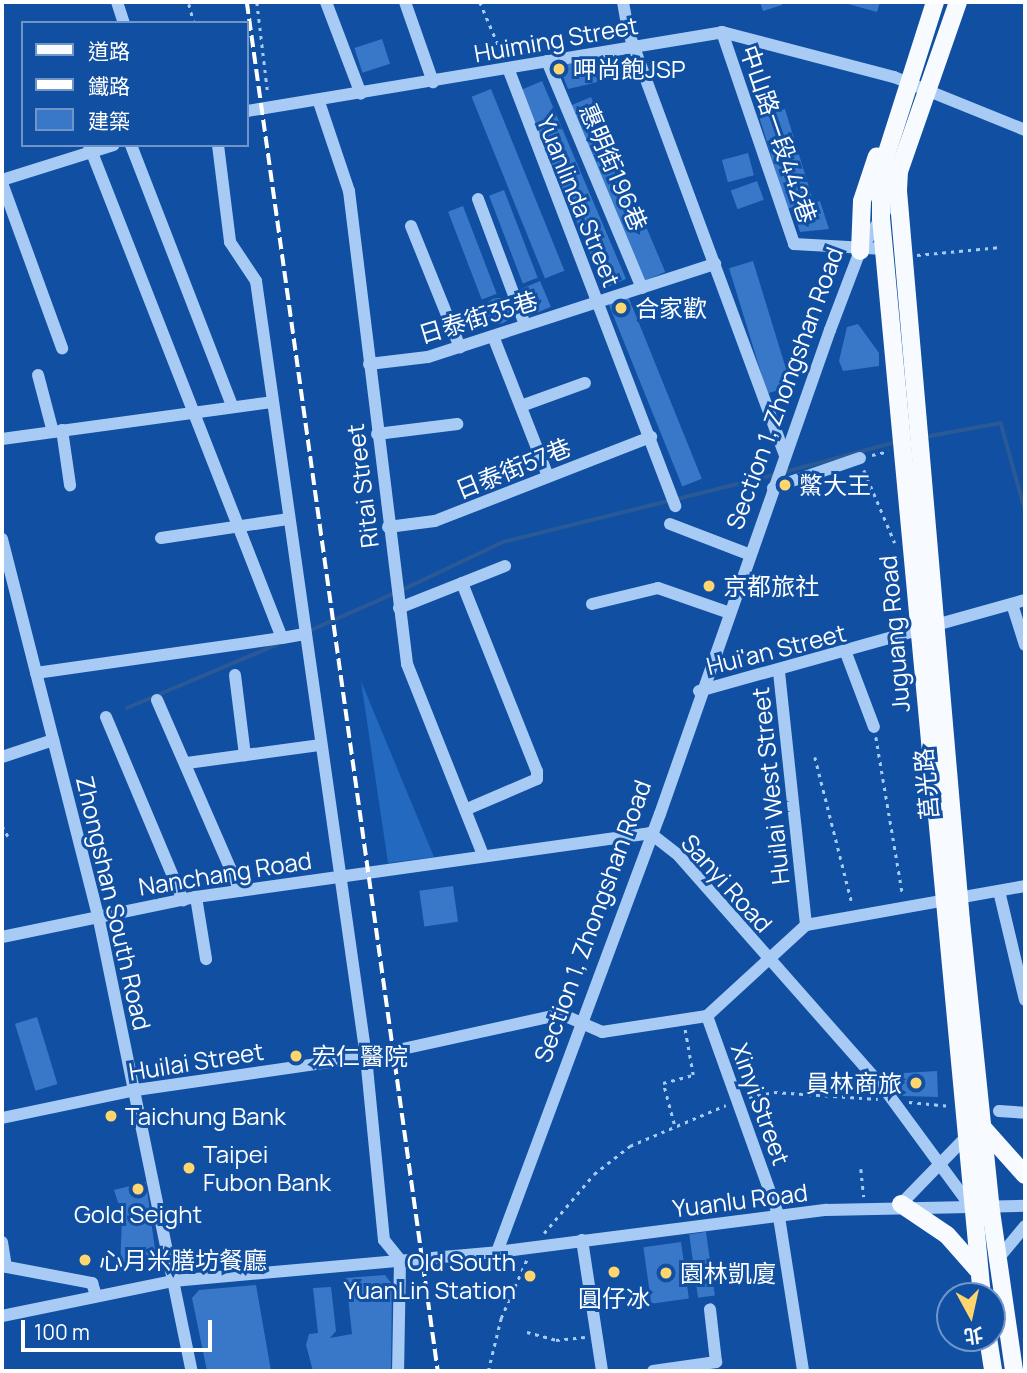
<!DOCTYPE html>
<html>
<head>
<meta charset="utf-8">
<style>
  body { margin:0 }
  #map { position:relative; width:1027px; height:1373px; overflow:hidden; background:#104fa1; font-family:Manrope,"Noto Sans TC",sans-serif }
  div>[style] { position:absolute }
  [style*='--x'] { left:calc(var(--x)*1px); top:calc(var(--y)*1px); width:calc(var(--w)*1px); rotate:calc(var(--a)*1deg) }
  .green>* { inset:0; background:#2369bf }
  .stream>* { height:3.5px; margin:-1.75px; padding:0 1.75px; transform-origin:1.75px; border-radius:1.75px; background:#2b5996 }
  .building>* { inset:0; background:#3978c8; transform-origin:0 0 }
  .round { border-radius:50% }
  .path>* { height:2.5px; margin-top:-1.25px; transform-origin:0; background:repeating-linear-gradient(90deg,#a8cbf6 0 3.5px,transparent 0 8.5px) }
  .minor>* { height:12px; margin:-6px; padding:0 6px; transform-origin:6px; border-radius:6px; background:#a8cbf6 }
  .major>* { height:18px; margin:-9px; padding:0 9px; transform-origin:9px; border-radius:9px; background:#f7faff }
  .rail>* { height:3.5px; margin-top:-1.75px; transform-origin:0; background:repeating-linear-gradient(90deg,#fff 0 12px,transparent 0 17px) }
  .dots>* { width:19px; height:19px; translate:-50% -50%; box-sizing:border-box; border:4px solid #104fa1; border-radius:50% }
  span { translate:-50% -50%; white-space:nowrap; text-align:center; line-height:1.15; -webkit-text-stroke:6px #104fa1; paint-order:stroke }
  .street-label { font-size:24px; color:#fff }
  .poi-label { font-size:24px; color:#fff }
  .left { translate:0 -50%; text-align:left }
  .right { translate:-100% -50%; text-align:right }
  .frame { position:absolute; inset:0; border:4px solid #fff; pointer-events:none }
  .legend { position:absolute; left:21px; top:21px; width:228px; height:126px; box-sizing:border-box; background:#104fa1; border:2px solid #7095c7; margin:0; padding:9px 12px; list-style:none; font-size:21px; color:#fff }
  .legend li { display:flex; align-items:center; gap:14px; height:35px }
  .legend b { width:35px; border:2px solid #7095c7 }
  .north { position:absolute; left:936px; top:1282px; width:70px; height:70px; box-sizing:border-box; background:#104fa1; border:2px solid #7095c7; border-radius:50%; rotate:172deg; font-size:19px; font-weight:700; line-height:28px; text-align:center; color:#fff }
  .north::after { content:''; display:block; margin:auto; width:24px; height:32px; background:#ffd56d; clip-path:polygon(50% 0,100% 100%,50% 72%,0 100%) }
  .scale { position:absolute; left:21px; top:1320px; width:191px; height:32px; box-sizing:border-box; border:4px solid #fff; border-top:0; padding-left:9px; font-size:21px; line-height:24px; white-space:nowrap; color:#fff; -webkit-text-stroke:5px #104fa1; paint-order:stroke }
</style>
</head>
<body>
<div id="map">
  <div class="green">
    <div style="clip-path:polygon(361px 681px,434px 857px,388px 863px)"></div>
  </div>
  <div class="stream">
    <div style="--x:924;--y:437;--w:78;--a:-10.3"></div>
    <div style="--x:1001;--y:423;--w:89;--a:74.4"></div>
    <div style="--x:785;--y:472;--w:115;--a:-15.1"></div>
    <div style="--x:677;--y:499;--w:100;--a:-13.9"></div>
    <div style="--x:402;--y:590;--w:112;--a:-25.4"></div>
    <div style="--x:503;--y:542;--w:171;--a:-13.9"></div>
    <div style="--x:309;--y:631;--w:94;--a:-23.8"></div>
    <div style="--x:127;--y:708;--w:162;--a:-22.9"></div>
  </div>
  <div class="building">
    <div style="clip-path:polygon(760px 2px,781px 2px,782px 5px,763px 11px)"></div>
    <div style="clip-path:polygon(841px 2px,880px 2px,877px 12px)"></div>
    <div style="left:382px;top:39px;width:26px;height:29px;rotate:72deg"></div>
    <div style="clip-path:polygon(588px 56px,598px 82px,568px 89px,558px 63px)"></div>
    <div style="left:542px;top:81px;width:215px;height:23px;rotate:67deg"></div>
    <div style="left:491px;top:89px;width:196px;height:21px;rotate:68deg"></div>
    <div style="left:591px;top:97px;width:190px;height:22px;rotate:67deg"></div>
    <div style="left:785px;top:109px;width:96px;height:27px;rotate:73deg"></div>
    <div style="left:748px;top:153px;width:23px;height:27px;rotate:75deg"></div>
    <div style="left:757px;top:181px;width:20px;height:28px;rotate:70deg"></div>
    <div style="left:504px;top:190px;width:94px;height:16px;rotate:69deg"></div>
    <div style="clip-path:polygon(820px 201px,829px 229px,800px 232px,793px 210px)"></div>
    <div style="left:463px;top:206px;width:94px;height:16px;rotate:69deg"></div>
    <div style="left:753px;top:261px;width:131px;height:25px;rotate:73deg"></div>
    <div style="left:540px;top:281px;width:28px;height:25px;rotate:67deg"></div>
    <div style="left:628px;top:296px;width:197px;height:21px;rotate:68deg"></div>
    <div class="round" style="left:485px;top:298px;width:26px;height:26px"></div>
    <div style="clip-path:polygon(858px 324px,879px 353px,879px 366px,843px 371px,839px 361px,847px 327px)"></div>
    <div style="left:453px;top:886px;width:36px;height:34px;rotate:82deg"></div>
    <div style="left:37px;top:1017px;width:70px;height:23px;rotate:73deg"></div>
    <div style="clip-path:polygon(937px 1071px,938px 1097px,902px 1096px,902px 1086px,888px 1079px,888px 1074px)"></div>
    <div style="clip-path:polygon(146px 1182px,156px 1257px,120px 1272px,122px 1215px,114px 1190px)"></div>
    <div style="left:706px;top:1232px;width:64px;height:17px;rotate:82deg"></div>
    <div style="left:681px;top:1242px;width:57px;height:38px;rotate:82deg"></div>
    <div style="left:526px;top:1268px;width:14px;height:12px;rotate:25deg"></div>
    <div style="clip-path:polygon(385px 1275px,392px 1284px,391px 1371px,313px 1371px,306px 1345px,309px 1334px,318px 1333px,313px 1288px,331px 1287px,336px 1331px,330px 1338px,352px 1334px,346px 1278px)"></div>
    <div style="clip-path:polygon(256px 1285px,271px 1371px,207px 1371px,192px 1298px,199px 1290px)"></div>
  </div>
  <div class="path">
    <div style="--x:257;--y:2;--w:93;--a:83.2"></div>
    <div style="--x:480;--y:2;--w:59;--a:66.9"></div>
    <div style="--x:189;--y:4;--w:20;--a:75"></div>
    <div style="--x:917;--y:255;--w:84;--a:-5.4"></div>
    <div style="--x:872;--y:455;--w:17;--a:-13"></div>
    <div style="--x:864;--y:470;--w:79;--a:67"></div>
    <div style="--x:876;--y:737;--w:161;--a:80.4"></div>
    <div style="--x:815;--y:757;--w:151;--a:75.8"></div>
    <div style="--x:2;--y:826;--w:12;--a:59"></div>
    <div style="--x:749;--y:1097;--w:25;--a:-11"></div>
    <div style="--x:774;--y:1092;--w:104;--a:3.9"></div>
    <div style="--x:909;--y:1102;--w:42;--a:5.4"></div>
    <div style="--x:674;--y:1124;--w:42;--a:-105"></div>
    <div style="--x:663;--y:1083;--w:31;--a:-15"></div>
    <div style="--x:693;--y:1075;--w:46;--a:-100.1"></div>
    <div style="--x:861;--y:1169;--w:28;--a:84"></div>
    <div style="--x:544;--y:1233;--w:77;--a:-49.7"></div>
    <div style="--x:594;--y:1174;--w:46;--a:-37.9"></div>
    <div style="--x:630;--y:1146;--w:104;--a:-23.1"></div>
    <div style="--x:527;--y:1332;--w:30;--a:15"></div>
    <div style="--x:556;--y:1340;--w:29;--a:-6"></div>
    <div style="--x:488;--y:1371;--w:55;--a:-76.2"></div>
    <div style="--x:501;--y:1318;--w:64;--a:-66.2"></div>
  </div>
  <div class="minor">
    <div style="--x:117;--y:2;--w:22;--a:72"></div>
    <div style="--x:326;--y:2;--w:98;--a:69.2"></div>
    <div style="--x:405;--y:2;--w:85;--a:70.7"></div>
    <div style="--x:623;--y:2;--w:29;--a:80"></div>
    <div style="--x:628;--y:31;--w:453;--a:69.7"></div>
    <div style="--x:722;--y:32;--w:224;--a:71.2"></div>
    <div style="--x:794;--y:244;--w:90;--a:3.2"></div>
    <div style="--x:547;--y:61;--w:246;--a:67.3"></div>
    <div style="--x:508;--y:68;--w:469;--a:69.1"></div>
    <div style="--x:319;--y:102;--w:94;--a:71.4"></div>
    <div style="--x:349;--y:191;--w:477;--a:83"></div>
    <div style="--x:407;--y:664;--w:206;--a:68.3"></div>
    <div style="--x:247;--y:111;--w:482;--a:-9.4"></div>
    <div style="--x:722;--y:32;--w:178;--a:14.7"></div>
    <div style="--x:894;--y:77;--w:141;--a:22"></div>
    <div style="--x:89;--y:145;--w:529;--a:68.62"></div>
    <div style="--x:282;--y:638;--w:23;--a:-10"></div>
    <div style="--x:131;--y:145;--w:280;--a:68.8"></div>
    <div style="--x:218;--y:145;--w:98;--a:82.9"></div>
    <div style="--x:230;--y:242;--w:47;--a:56.3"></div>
    <div style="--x:256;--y:281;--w:784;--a:81.93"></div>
    <div style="--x:366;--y:1057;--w:184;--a:84.4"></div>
    <div style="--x:384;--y:1240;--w:26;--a:51"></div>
    <div style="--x:400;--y:1260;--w:111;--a:91"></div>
    <div style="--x:2;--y:180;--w:117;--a:-17.4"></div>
    <div style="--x:2;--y:183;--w:176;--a:70"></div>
    <div style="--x:478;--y:199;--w:134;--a:69.5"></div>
    <div style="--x:411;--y:226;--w:131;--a:68"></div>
    <div style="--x:493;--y:336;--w:150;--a:68.6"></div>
    <div style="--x:369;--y:364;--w:59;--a:-6.8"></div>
    <div style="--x:428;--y:357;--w:302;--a:-18"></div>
    <div style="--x:38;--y:375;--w:59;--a:75.3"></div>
    <div style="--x:521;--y:406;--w:68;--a:-19.8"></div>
    <div style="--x:62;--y:430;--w:56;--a:81.7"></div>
    <div style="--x:377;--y:434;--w:81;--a:-7.1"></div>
    <div style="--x:2;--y:439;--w:272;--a:-7.8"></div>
    <div style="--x:773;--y:488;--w:92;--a:-19"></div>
    <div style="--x:670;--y:524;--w:84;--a:21"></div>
    <div style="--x:388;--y:527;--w:47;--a:-7.3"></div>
    <div style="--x:435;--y:521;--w:232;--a:-21.3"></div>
    <div style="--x:161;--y:538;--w:128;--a:-8.5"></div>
    <div style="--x:2;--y:539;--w:388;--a:75.7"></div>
    <div style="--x:98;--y:915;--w:466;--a:78.4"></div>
    <div style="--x:462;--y:583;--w:202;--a:68.3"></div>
    <div style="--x:537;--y:771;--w:8;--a:90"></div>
    <div style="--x:537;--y:779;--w:78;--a:156.7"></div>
    <div style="--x:592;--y:604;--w:68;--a:-13.6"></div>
    <div style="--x:658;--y:588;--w:73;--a:19.2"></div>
    <div style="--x:1012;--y:604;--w:43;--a:72.4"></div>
    <div style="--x:399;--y:608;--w:114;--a:-21.6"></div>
    <div style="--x:846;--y:653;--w:79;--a:69.3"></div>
    <div style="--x:779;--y:672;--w:254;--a:83.9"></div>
    <div style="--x:36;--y:673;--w:248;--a:-8.1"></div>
    <div style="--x:235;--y:675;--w:81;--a:82.9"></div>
    <div style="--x:699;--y:691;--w:338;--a:-15.6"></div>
    <div style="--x:157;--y:700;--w:208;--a:66.5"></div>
    <div style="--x:106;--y:717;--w:199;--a:67.2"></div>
    <div style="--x:2;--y:757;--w:54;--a:-18.4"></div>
    <div style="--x:187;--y:763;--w:135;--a:-7.7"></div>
    <div style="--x:999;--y:891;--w:112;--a:76.6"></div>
    <div style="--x:196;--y:897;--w:63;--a:80.8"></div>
    <div style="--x:806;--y:925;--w:222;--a:-10.1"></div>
    <div style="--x:2;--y:937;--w:198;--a:-11.7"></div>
    <div style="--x:196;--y:897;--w:458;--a:-8"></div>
    <div style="--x:650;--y:833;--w:37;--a:38"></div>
    <div style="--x:679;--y:856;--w:308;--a:48.6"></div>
    <div style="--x:883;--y:1087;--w:145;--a:53.7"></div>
    <div style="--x:707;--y:1016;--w:214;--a:70.3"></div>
    <div style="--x:779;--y:1217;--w:156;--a:81.1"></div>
    <div style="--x:999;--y:1111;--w:26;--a:4"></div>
    <div style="--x:2;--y:1118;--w:137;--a:-11.8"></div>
    <div style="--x:136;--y:1090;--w:232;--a:-8.2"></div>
    <div style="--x:366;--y:1057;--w:200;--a:-12.4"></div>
    <div style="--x:561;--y:1014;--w:45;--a:23.7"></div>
    <div style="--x:602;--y:1032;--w:106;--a:-8.7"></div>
    <div style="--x:707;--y:1016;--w:134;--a:-42.6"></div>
    <div style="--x:901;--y:1204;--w:96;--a:-45.8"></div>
    <div style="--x:582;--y:1240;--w:133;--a:81.3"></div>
    <div style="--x:2;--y:1242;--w:25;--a:81"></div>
    <div style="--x:497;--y:1252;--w:467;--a:-69.6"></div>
    <div style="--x:660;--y:814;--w:513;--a:-70.65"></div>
    <div style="--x:830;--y:330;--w:85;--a:-69.2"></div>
    <div style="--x:860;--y:251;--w:71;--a:-57.7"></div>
    <div style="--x:997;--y:1260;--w:44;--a:-50.5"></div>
    <div style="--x:2;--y:1266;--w:92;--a:10.7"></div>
    <div style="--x:92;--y:1283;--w:13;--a:72"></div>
    <div style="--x:2;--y:1316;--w:175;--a:-11.6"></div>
    <div style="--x:173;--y:1281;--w:325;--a:-5.1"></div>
    <div style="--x:497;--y:1252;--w:332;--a:-7.3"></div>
    <div style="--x:826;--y:1210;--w:199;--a:-1.2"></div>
    <div style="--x:653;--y:1371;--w:64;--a:-8.1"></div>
    <div style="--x:716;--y:1362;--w:53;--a:-96.5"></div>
  </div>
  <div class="major">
    <div style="--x:935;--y:2;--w:177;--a:107.7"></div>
    <div style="--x:881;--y:171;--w:47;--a:90"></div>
    <div style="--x:881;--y:218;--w:1083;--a:84.65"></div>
    <div style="--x:958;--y:2;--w:179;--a:109.2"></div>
    <div style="--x:899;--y:171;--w:20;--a:93"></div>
    <div style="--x:898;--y:191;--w:733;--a:85.07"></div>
    <div style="--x:961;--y:921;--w:284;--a:84.1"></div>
    <div style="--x:990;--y:1204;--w:169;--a:81.8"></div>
    <div style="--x:860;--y:251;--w:50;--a:-87.7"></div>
    <div style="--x:862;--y:201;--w:47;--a:-71.6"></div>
    <div style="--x:983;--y:1128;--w:63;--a:48.2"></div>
    <div style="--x:901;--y:1204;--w:55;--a:34"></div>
    <div style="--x:947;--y:1235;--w:45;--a:48.6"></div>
    <div style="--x:988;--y:1338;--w:33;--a:81"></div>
  </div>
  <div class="rail">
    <div style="--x:247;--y:2;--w:1382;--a:82.06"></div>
  </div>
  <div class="dots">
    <div style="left:559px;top:69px;background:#ffd56d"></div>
    <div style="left:621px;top:308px;background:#ffd56d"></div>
    <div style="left:785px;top:485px;background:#ffd56d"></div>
    <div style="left:709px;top:586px;background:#ffd56d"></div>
    <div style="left:296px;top:1056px;background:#ffd56d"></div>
    <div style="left:916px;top:1083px;background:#ffd56d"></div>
    <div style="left:111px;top:1116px;background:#ffd56d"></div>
    <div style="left:189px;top:1168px;background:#ffd56d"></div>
    <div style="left:138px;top:1189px;background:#ffd56d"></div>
    <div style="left:85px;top:1260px;background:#ffd56d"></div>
    <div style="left:614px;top:1272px;background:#ffd56d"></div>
    <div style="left:666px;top:1273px;background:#ffd56d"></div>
    <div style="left:530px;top:1276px;background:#ffd56d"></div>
  </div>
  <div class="street-label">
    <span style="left:556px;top:39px;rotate:-10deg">Huiming Street</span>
    <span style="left:779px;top:134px;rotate:71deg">中山路一段442巷</span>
    <span style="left:614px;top:167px;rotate:67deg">惠明街196巷</span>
    <span style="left:579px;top:201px;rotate:68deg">Yuanlinda Street</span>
    <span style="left:478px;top:317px;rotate:-17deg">日泰街35巷</span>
    <span style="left:784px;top:388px;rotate:-70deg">Section 1, Zhongshan Road</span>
    <span style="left:513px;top:468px;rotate:-22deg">日泰街57巷</span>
    <span style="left:362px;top:486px;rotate:-97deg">Ritai Street</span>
    <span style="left:894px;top:634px;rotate:-95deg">Juguang Road</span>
    <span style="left:776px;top:649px;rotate:-14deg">Hui'an Street</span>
    <span style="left:926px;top:784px;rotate:-95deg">莒光路</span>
    <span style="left:770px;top:786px;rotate:-96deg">Huilai West Street</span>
    <span style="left:225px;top:873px;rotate:-9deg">Nanchang Road</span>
    <span style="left:727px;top:883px;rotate:48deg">Sanyi Road</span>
    <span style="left:114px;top:903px;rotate:77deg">Zhongshan South Road</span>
    <span style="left:592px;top:921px;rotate:-70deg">Section 1, Zhongshan Road</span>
    <span style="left:196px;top:1061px;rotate:-9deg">Huilai Street</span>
    <span style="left:761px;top:1104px;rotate:70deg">Xinyi Street</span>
    <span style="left:740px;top:1200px;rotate:-7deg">Yuanlu Road</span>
  </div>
  <div class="poi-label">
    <span class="left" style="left:573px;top:69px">呷尚飽JSP</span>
    <span class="left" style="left:635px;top:308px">合家歡</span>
    <span class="left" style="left:799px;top:485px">鱉大王</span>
    <span class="left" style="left:723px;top:586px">京都旅社</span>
    <span class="left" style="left:312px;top:1056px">宏仁醫院</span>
    <span class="right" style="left:902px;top:1083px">員林商旅</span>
    <span class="left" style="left:125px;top:1116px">Taichung Bank</span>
    <span class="left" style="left:203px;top:1168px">Taipei<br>Fubon Bank</span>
    <span style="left:138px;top:1214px">Gold Seight</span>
    <span class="left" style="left:99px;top:1260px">心月米膳坊餐廳</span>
    <span class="right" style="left:516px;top:1276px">Old South<br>YuanLin Station</span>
    <span class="left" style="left:680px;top:1273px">園林凱廈</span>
    <span style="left:614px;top:1298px">圓仔冰</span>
  </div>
  <div class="frame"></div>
  <ul class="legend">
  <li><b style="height:9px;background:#f7faff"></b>道路</li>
  <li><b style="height:9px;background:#fff"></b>鐵路</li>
  <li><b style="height:19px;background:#3978c8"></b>建築</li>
  </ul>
  <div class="north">北</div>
  <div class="scale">100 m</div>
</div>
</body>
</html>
